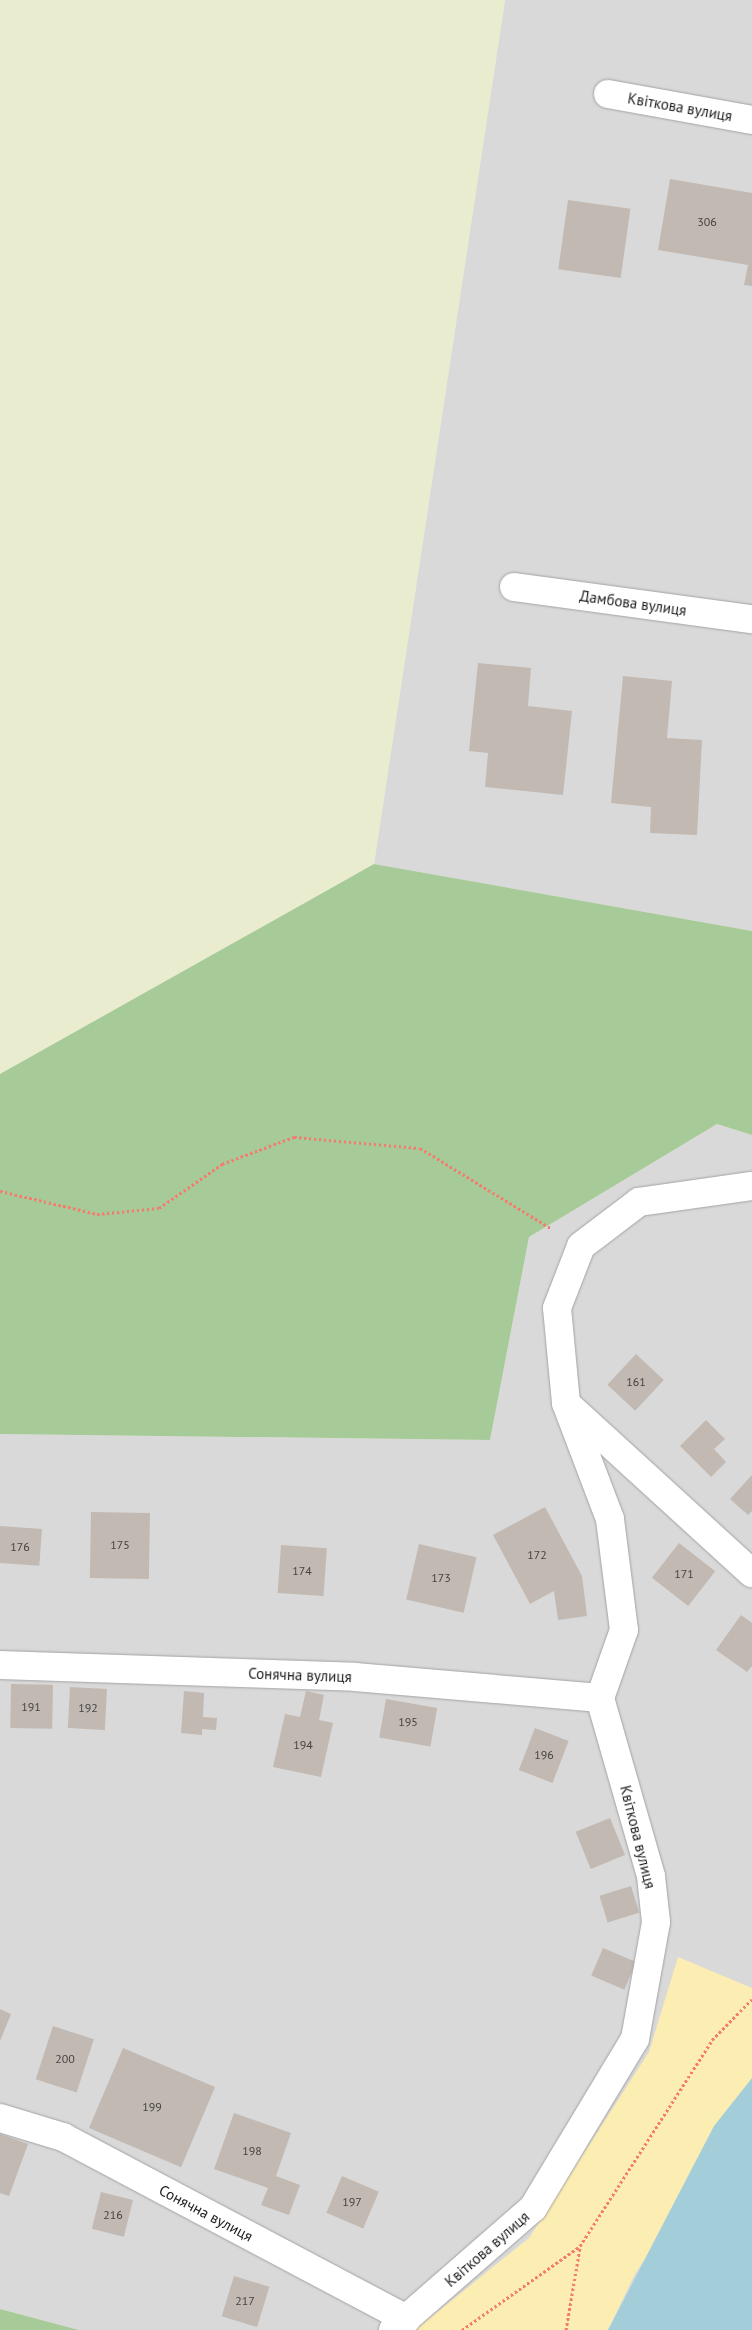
<!DOCTYPE html>
<html>
<head>
<meta charset="utf-8">
<style>
  body { margin:0 }
  #map { position:relative; width:752px; height:2330px; overflow:hidden; background:#edeae2; font-family:"PT Sans",sans-serif }
  div>[style] { position:absolute }
  [style*='--x'] { left:calc(var(--x)*1px); top:calc(var(--y)*1px); width:calc(var(--w)*1px); rotate:calc(var(--a)*1deg) }
  .residential>* { inset:0; background:#dad9d9 }
  .farmland>* { inset:0; background:#e9ecce }
  .forest>* { inset:0; background:#a7cb98 }
  .sand>* { inset:0; background:#fcedb2 }
  .water>* { inset:0; background:#a4cdda }
  .building>* { inset:0; background:#c1b9b2; transform-origin:0 0 }
  .path>* { height:3px; margin-top:-1.5px; transform-origin:0; background:repeating-linear-gradient(90deg,#f47b6d 0 2.5px,transparent 0 5px) }
  .roads { filter:drop-shadow(0 0 1px #a3a3a3) drop-shadow(0 0 1px #a3a3a3) }
  .minor>* { height:28px; margin:-14px; padding:0 14px; transform-origin:14px; border-radius:14px; background:#fff }
  span { translate:-50% -50%; white-space:nowrap; text-align:center; line-height:1.15; -webkit-text-stroke:4px #fff; paint-order:stroke }
  .number-label { font-size:12px; color:#454342 }
  .number-label span { -webkit-text-stroke-width:0 }
  .street-label { font-size:15px; color:#1c1c1c }
</style>
</head>
<body>
<div id="map">
  <div class="residential">
    <div style="clip-path:polygon(505px 0,752px 0,752px 931px,374px 864px)"></div>
    <div style="clip-path:polygon(717px 1124px,752px 1135px,752px 2078px,714px 2126px,608px 2330px,79px 2330px,0 2309px,0 1434px,490px 1440px,529px 1237px)"></div>
  </div>
  <div class="farmland">
    <div style="clip-path:polygon(0 0,505px 0,374px 864px,0 1074px)"></div>
  </div>
  <div class="forest">
    <div style="clip-path:polygon(374px 864px,752px 931px,752px 1135px,717px 1124px,529px 1237px,490px 1440px,0 1434px,0 1074px)"></div>
    <div style="clip-path:polygon(0 2309px,79px 2330px,0 2330px)"></div>
  </div>
  <div class="sand">
    <div style="clip-path:polygon(678px 1957px,752px 1988px,752px 2094px,635px 2274px,608px 2330px,415px 2330px,529px 2238px,649px 2052px)"></div>
  </div>
  <div class="water">
    <div style="clip-path:polygon(752px 2078px,752px 2330px,608px 2330px,714px 2126px)"></div>
  </div>
  <div class="building">
    <div style="clip-path:polygon(670px 179px,752px 193px,752px 286px,744px 285px,748px 265px,658px 250px)"></div>
    <div style="left:568px;top:200px;width:63px;height:70px;rotate:8deg"></div>
    <div style="clip-path:polygon(478px 663px,531px 668px,528px 706px,572px 711px,563px 795px,485px 787px,488px 753px,469px 751px)"></div>
    <div style="clip-path:polygon(623px 676px,672px 681px,667px 738px,702px 740px,697px 835px,650px 833px,651px 807px,611px 803px)"></div>
    <div style="left:636px;top:1354px;width:38px;height:42px;rotate:43deg"></div>
    <div style="clip-path:polygon(706px 1420px,725px 1439px,714px 1449px,726px 1462px,711px 1477px,680px 1446px)"></div>
    <div style="clip-path:polygon(752px 1475px,752px 1511px,748px 1515px,730px 1499px)"></div>
    <div style="clip-path:polygon(545px 1507px,582px 1576px,587px 1616px,558px 1620px,554px 1591px,530px 1604px,493px 1535px)"></div>
    <div style="left:91px;top:1512px;width:59px;height:66px;rotate:1deg"></div>
    <div style="left:0;top:1526px;width:42px;height:37px;rotate:4deg"></div>
    <div style="left:679px;top:1543px;width:46px;height:44px;rotate:38deg"></div>
    <div style="left:419px;top:1544px;width:59px;height:57px;rotate:13deg"></div>
    <div style="left:281px;top:1545px;width:46px;height:48px;rotate:4deg"></div>
    <div style="clip-path:polygon(741px 1615px,752px 1623px,752px 1666px,747px 1672px,716px 1650px)"></div>
    <div style="left:11px;top:1684px;width:42px;height:44px;rotate:1deg"></div>
    <div style="left:70px;top:1687px;width:37px;height:41px;rotate:3deg"></div>
    <div style="clip-path:polygon(184px 1691px,204px 1693px,203px 1717px,217px 1718px,216px 1730px,202px 1729px,202px 1735px,181px 1733px)"></div>
    <div style="clip-path:polygon(306px 1691px,324px 1695px,319px 1720px,333px 1723px,321px 1777px,273px 1767px,285px 1714px,300px 1717px)"></div>
    <div style="left:386px;top:1699px;width:52px;height:39px;rotate:10deg"></div>
    <div style="left:535px;top:1728px;width:36px;height:45px;rotate:21deg"></div>
    <div style="left:610px;top:1818px;width:40px;height:37px;rotate:68deg"></div>
    <div style="left:631px;top:1886px;width:28px;height:33px;rotate:73deg"></div>
    <div style="left:603px;top:1948px;width:36px;height:30px;rotate:23deg"></div>
    <div style="clip-path:polygon(0 2009px,11px 2014px,0 2041px)"></div>
    <div style="left:53px;top:2026px;width:43px;height:56px;rotate:18deg"></div>
    <div style="left:123px;top:2048px;width:100px;height:87px;rotate:23deg"></div>
    <div style="clip-path:polygon(234px 2113px,291px 2133px,276px 2176px,300px 2185px,289px 2215px,261px 2205px,268px 2188px,214px 2169px)"></div>
    <div style="clip-path:polygon(0 2134px,28px 2144px,9px 2196px,0 2193px)"></div>
    <div style="left:342px;top:2176px;width:40px;height:40px;rotate:23deg"></div>
    <div style="left:101px;top:2192px;width:33px;height:38px;rotate:14deg"></div>
    <div style="left:234px;top:2276px;width:37px;height:42px;rotate:17deg"></div>
  </div>
  <div class="path">
    <div style="--x:0;--y:1191;--w:100;--a:13.3"></div>
    <div style="--x:97;--y:1214;--w:62;--a:-5.5"></div>
    <div style="--x:159;--y:1208;--w:77;--a:-34.9"></div>
    <div style="--x:222;--y:1164;--w:77;--a:-20.6"></div>
    <div style="--x:294;--y:1137;--w:126;--a:5"></div>
    <div style="--x:420;--y:1148;--w:155;--a:31.5"></div>
    <div style="--x:462;--y:2330;--w:145;--a:-35.4"></div>
    <div style="--x:580;--y:2246;--w:245;--a:-57.3"></div>
    <div style="--x:712;--y:2040;--w:57;--a:-45.7"></div>
    <div style="--x:566;--y:2330;--w:84;--a:-80.4"></div>
  </div>
  <div class="roads">
    <div class="minor">
      <div style="--x:608;--y:94;--w:146;--a:10.2"></div>
      <div style="--x:514;--y:587;--w:240;--a:7.7"></div>
      <div style="--x:571;--y:1408;--w:245;--a:42.4"></div>
      <div style="--x:0;--y:1665;--w:355;--a:1.9"></div>
      <div style="--x:355;--y:1677;--w:246;--a:4.9"></div>
      <div style="--x:0;--y:2118;--w:66;--a:16.8"></div>
      <div style="--x:63;--y:2137;--w:389;--a:27.9"></div>
      <div style="--x:393;--y:2330;--w:186;--a:-41.1"></div>
      <div style="--x:533;--y:2208;--w:197;--a:-58.9"></div>
      <div style="--x:635;--y:2039;--w:119;--a:-79.8"></div>
      <div style="--x:656;--y:1922;--w:46;--a:-96.2"></div>
      <div style="--x:651;--y:1876;--w:185;--a:-106"></div>
      <div style="--x:600;--y:1698;--w:72;--a:-70.6"></div>
      <div style="--x:624;--y:1630;--w:112;--a:-97.2"></div>
      <div style="--x:610;--y:1519;--w:124;--a:-110.8"></div>
      <div style="--x:566;--y:1403;--w:95;--a:-95.4"></div>
      <div style="--x:557;--y:1308;--w:66;--a:-68.8"></div>
      <div style="--x:581;--y:1246;--w:73;--a:-37.2"></div>
      <div style="--x:639;--y:1202;--w:114;--a:-8.1"></div>
    </div>
  </div>
  <div class="number-label">
    <span style="left:707px;top:222px">306</span>
    <span style="left:636px;top:1382px">161</span>
    <span style="left:120px;top:1545px">175</span>
    <span style="left:20px;top:1547px">176</span>
    <span style="left:537px;top:1555px">172</span>
    <span style="left:302px;top:1571px">174</span>
    <span style="left:684px;top:1574px">171</span>
    <span style="left:441px;top:1578px">173</span>
    <span style="left:31px;top:1707px">191</span>
    <span style="left:88px;top:1708px">192</span>
    <span style="left:408px;top:1722px">195</span>
    <span style="left:303px;top:1745px">194</span>
    <span style="left:544px;top:1755px">196</span>
    <span style="left:65px;top:2059px">200</span>
    <span style="left:152px;top:2107px">199</span>
    <span style="left:252px;top:2151px">198</span>
    <span style="left:352px;top:2202px">197</span>
    <span style="left:113px;top:2215px">216</span>
    <span style="left:245px;top:2301px">217</span>
  </div>
  <div class="street-label">
    <span style="left:680px;top:107px;rotate:10deg">Квіткова вулиця</span>
    <span style="left:633px;top:603px;rotate:8deg">Дамбова вулиця</span>
    <span style="left:300px;top:1675px;rotate:2deg">Сонячна вулиця</span>
    <span style="left:638px;top:1837px;rotate:76deg">Квіткова вулиця</span>
    <span style="left:206px;top:2213px;rotate:28deg">Сонячна вулиця</span>
    <span style="left:487px;top:2249px;rotate:-41deg">Квіткова вулиця</span>
  </div>
</div>
</body>
</html>
